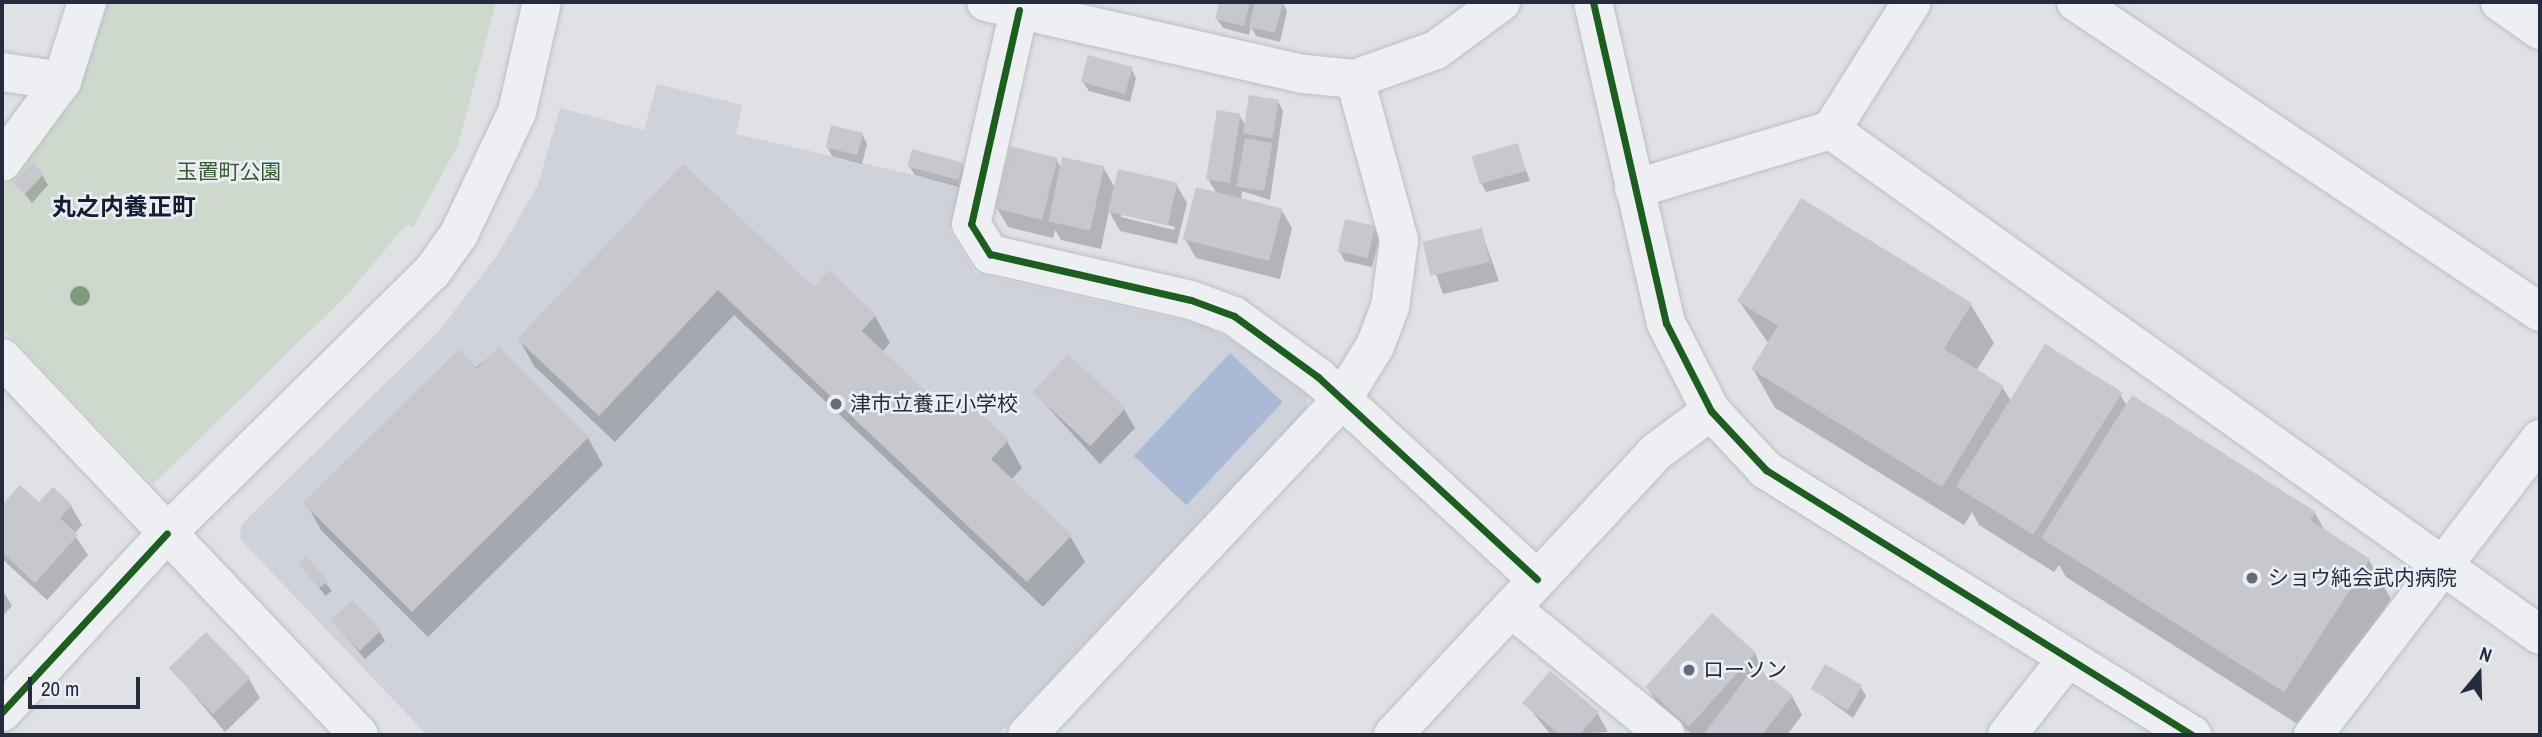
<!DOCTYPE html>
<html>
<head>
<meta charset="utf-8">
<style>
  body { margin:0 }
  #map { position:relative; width:2542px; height:737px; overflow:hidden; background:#dfe1e5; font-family:"Archivo Narrow","Noto Sans JP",sans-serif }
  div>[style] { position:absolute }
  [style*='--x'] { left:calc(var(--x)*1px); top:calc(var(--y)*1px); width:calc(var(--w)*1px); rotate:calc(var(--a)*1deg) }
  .built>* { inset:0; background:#cfd2db }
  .green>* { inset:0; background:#ced9ce }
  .water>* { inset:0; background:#aabad4; transform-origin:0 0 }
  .shadow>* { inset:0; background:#0003; transform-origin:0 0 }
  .building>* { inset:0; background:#c6c8cd; transform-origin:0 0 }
  .roads { filter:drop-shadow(0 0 2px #bcbec3) drop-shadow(0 0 2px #bcbec3) }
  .minor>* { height:38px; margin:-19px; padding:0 19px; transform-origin:19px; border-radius:19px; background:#eeeff2 }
  .cycleway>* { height:7px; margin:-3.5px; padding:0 3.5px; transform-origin:3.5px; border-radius:3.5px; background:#1b5e20 }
  .trees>* { width:20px; height:20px; margin:-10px; border-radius:50%; background:#819881 }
  .dots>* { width:19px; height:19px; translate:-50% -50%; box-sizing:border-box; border:4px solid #ebeff5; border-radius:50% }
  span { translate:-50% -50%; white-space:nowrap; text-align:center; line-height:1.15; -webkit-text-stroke:5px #ebeff5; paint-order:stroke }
  .park-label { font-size:21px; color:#345d30 }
  .poi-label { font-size:21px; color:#242c40 }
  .left { translate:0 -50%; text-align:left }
  .quarter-label { font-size:24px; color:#171d30; font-weight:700 }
  .frame { position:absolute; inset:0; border:4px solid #242c40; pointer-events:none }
  .north { position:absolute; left:2444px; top:639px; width:70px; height:70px; -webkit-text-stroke:5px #ebeff5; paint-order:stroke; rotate:19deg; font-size:19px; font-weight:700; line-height:28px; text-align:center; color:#242c40 }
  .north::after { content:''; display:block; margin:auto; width:24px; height:32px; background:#242c40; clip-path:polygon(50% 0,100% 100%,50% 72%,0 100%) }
  .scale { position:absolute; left:28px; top:677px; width:112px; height:32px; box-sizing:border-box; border:4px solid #242c40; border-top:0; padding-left:9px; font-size:21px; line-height:24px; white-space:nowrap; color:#242c40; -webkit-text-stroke:5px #ebeff5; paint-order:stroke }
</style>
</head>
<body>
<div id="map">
  <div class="built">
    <div style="clip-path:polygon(657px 84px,742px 105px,736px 134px,961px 186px,950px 232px,975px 273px,1206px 326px,1269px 361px,1308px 396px,1306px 411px,998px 735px,427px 735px,240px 539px,241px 525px,439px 331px,498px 254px,538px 185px,560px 108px,644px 130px)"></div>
  </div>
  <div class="green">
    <div style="clip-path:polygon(108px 2px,496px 2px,458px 145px,413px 227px,406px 225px,347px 295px,153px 484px,2px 327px,2px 191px,77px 96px)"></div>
  </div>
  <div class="water">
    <div style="left:1230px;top:353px;width:72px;height:141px;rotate:43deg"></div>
  </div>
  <div class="shadow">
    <div style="clip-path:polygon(1221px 2px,1282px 2px,1287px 11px,1280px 42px,1256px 36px,1251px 27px,1249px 35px,1223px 28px,1217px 19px)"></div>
    <div style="clip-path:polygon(1131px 68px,1136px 78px,1130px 102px,1089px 91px,1083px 82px)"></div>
    <div style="clip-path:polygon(1278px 101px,1283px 111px,1270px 200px,1242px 191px,1241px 200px,1281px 209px,1292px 228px,1280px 279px,1196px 258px,1185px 239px,1217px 194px,1208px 179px,1239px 115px,1246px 126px)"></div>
    <div style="clip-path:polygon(862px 134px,867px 144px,862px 164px,832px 156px,827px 147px)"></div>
    <div style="clip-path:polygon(1517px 145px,1530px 181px,1486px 192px,1481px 183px)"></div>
    <div style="clip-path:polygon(evenodd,1056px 159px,1061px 168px,1103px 167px,1115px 188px,1176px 184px,1187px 203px,1177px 244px,1120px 231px,1109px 211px,1101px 249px,1061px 240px,1055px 230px,1053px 238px,1008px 227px,997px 208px,1056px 159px,1121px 213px,1175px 227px,1174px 230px,1121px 217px,1121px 213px)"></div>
    <div style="clip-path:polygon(962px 164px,967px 174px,963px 188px,915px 175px,909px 166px)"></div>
    <div style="clip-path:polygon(683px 166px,814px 289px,829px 273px,875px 316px,890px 343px,882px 352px,954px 421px,1007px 441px,1022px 468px,1011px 480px,1070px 536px,1085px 562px,1043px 607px,734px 315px,615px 442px,534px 366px,519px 339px)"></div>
    <div style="clip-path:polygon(42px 175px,48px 185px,32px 203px,16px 184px)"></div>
    <div style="clip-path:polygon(1802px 200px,1971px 305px,1994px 343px,1976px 371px,2003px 388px,2011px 401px,2120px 394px,2127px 406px,2315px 513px,2326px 533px,2369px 560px,2391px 599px,2307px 730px,2066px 577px,2059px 565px,2054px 572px,1979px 525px,1972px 512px,1964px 525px,1775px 408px,1753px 369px,1769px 344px,1739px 301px)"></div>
    <div style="clip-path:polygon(1374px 228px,1380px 237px,1372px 267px,1345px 261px,1339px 251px)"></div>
    <div style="clip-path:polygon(1481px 230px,1499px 281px,1443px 294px,1425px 243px)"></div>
    <div style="clip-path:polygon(499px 349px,588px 438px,603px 465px,428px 637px,321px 530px,306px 503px)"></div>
    <div style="clip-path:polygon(1034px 392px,1124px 409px,1135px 428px,1100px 464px)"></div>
    <div style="clip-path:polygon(20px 488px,39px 505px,71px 506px,82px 525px,74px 534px,88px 555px,47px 600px,2px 559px,2px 507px)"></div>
    <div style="left:306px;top:559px;width:41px;height:8px;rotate:51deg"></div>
    <div style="clip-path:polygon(2px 589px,12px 606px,2px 617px)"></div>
    <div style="clip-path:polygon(333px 622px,379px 631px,385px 641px,365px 659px)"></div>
    <div style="clip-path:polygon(1755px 653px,1764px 674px,1792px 696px,1802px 715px,1787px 735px,1693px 735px,1660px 708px,1649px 690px)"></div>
    <div style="clip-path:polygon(171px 668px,249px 679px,260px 698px,225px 732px)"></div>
    <div style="clip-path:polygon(1860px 686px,1866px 696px,1853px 718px,1813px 689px)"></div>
    <div style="clip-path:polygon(1525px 703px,1598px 714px,1608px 732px,1551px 735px)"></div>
  </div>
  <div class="building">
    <div style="clip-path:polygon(1219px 2px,1250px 2px,1244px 26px,1215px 19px)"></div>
    <div style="clip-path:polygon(1255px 2px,1283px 2px,1275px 33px,1249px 27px)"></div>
    <div style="left:1088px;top:55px;width:46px;height:28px;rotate:15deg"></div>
    <div style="left:1249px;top:95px;width:30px;height:39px;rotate:9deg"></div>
    <div style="left:1217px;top:110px;width:24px;height:70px;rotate:9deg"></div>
    <div style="left:831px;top:125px;width:33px;height:23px;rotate:14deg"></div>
    <div style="left:1245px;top:138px;width:28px;height:49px;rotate:10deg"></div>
    <div style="left:1518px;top:143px;width:29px;height:48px;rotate:74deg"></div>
    <div style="left:1010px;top:146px;width:49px;height:64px;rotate:14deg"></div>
    <div style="left:912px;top:149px;width:53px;height:18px;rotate:15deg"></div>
    <div style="left:1062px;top:157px;width:43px;height:66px;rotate:12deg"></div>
    <div style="left:32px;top:163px;width:16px;height:28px;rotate:43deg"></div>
    <div style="clip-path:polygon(683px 164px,814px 287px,829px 270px,876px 315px,862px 331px,954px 418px,969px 403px,1009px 440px,991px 459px,1072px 535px,1027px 582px,718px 290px,599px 416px,517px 339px)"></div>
    <div style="left:1118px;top:169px;width:61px;height:44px;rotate:13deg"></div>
    <div style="left:1196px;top:187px;width:89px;height:54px;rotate:14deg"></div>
    <div style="clip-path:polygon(1801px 198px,1972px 303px,1944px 349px,2004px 386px,1942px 487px,1751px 369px,1778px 326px,1737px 301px)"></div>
    <div style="left:1345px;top:219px;width:31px;height:33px;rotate:13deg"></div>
    <div style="left:1482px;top:228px;width:35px;height:61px;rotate:77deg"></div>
    <div style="left:2045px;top:344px;width:91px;height:168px;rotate:32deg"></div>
    <div style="clip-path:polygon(499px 347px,589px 437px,412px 612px,303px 503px,459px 349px,477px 368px)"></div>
    <div style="left:1068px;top:354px;width:79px;height:52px;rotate:43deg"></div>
    <div style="clip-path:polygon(2132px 395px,2316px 512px,2310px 520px,2370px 559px,2284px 692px,2041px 538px)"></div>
    <div style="clip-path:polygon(20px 485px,39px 502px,53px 487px,72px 505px,60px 518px,78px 535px,35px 583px,2px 552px,2px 505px)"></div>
    <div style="left:306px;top:556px;width:33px;height:11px;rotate:49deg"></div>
    <div style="left:352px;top:600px;width:42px;height:30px;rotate:46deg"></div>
    <div style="left:1712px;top:613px;width:59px;height:100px;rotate:42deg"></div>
    <div style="left:206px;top:632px;width:64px;height:52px;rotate:46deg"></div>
    <div style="left:1825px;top:664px;width:43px;height:29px;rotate:30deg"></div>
    <div style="clip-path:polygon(1755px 666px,1793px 695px,1762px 735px,1709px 735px,1705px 732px)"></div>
    <div style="clip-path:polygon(1550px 671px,1599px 712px,1579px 735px,1560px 735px,1522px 703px)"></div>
  </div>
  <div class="roads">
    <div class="minor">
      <div style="--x:986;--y:2;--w:326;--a:12.8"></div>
      <div style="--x:1304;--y:74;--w:51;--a:5.6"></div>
      <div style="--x:1355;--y:79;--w:86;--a:-19.7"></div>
      <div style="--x:1436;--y:50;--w:81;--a:-36.4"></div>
      <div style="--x:1593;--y:2;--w:329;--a:77.2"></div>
      <div style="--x:1666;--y:323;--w:99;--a:62.9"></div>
      <div style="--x:1711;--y:411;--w:81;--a:47"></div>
      <div style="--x:1766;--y:470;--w:502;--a:31.88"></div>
      <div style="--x:2076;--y:2;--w:558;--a:33.75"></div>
      <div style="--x:2500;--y:2;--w:49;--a:35"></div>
      <div style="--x:1019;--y:10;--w:219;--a:102.6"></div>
      <div style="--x:971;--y:224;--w:36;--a:58"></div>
      <div style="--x:990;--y:254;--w:206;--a:12.9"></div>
      <div style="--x:1191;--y:300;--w:46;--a:20.4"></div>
      <div style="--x:1234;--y:316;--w:104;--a:36"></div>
      <div style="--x:1318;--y:377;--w:298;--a:42.7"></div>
      <div style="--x:2;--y:72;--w:61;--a:8.5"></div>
      <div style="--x:1831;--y:130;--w:870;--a:35.46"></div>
      <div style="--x:2;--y:162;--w:101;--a:-53.5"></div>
      <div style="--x:62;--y:81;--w:83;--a:-72.4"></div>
      <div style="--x:1634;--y:189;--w:206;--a:-16.7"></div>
      <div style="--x:1831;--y:130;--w:151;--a:-57.7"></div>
      <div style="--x:2;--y:358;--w:519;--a:46.56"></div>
      <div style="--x:1511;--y:608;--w:200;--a:39.3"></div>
      <div style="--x:2;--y:712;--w:243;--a:-47.3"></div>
      <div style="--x:167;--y:533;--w:372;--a:-44.6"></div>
      <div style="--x:432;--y:272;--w:47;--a:-54.6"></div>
      <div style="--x:459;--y:234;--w:135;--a:-64.6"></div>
      <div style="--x:517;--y:112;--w:113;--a:-77.2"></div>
      <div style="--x:1027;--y:735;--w:458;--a:-46.8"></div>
      <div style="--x:1341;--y:401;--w:65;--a:-58.3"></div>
      <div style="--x:1375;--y:346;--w:42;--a:-69"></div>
      <div style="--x:1390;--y:307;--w:68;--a:-82.3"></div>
      <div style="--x:1399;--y:240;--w:167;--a:-105.3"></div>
      <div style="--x:1393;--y:735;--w:386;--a:-47.1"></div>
      <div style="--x:1656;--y:452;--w:69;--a:-36.7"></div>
      <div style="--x:2007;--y:735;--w:97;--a:-51.7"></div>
      <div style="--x:2313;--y:735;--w:373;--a:-52.5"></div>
    </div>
  </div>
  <div class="cycleway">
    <div style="--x:1593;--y:2;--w:329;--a:77.2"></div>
    <div style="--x:1666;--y:323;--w:99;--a:62.9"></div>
    <div style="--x:1711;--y:411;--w:81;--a:47"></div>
    <div style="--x:1766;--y:470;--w:502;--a:31.88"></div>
    <div style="--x:1019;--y:10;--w:219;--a:102.6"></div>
    <div style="--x:971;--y:224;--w:36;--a:58"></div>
    <div style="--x:990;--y:254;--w:206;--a:12.9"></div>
    <div style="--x:1191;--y:300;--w:46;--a:20.4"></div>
    <div style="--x:1234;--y:316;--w:104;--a:36"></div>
    <div style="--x:1318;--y:377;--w:298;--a:42.7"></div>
    <div style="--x:2;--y:712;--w:243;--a:-47.3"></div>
  </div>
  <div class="trees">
    <div style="left:80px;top:296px"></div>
  </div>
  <div class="dots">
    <div style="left:836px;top:404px;background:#656b7a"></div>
    <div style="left:2252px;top:578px;background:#656b7a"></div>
    <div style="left:1689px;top:670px;background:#656b7a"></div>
  </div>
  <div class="park-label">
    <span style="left:229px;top:172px">玉置町公園</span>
  </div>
  <div class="poi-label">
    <span class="left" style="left:850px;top:404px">津市立養正小学校</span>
    <span class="left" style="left:2268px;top:578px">ショウ純会武内病院</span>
    <span class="left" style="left:1703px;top:670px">ローソン</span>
  </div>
  <div class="quarter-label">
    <span style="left:124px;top:207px">丸之内養正町</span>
  </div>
  <div class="frame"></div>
  <div class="north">N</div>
  <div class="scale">20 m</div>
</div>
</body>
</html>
